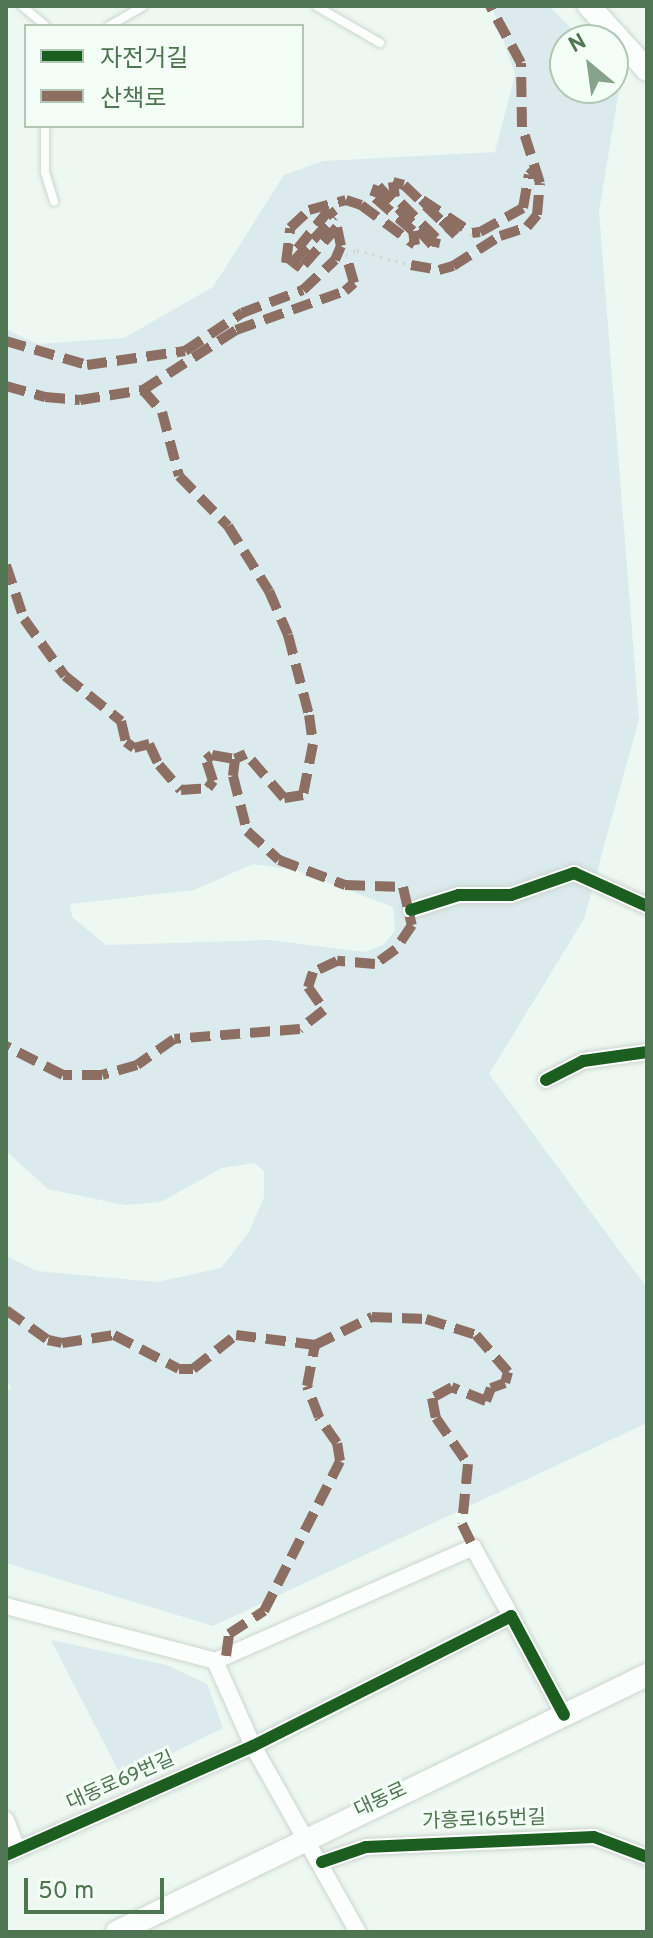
<!DOCTYPE html>
<html>
<head>
<meta charset="utf-8">
<style>
  body { margin:0 }
  #map { position:relative; width:653px; height:1938px; overflow:hidden; background:#eef8f2; font-family:Overpass,"Noto Sans KR",sans-serif }
  div>[style] { position:absolute }
  [style*='--x'] { left:calc(var(--x)*1px); top:calc(var(--y)*1px); width:calc(var(--w)*1px); rotate:calc(var(--a)*1deg) }
  .green>* { inset:0; background:#daeaed }
  .path>* { height:3px; margin-top:-1.5px; transform-origin:0; background:repeating-linear-gradient(90deg,#cdd8ce 0 2px,transparent 0 8px) }
  .roads { filter:drop-shadow(0 0 2px #cbd6cd) drop-shadow(0 0 2px #cbd6cd) }
  .lane>* { height:8px; margin:-4px; padding:0 4px; transform-origin:4px; border-radius:4px; background:#fcfefd }
  .street>* { height:16px; margin:-8px; padding:0 8px; transform-origin:8px; border-radius:8px; background:#fcfefd }
  .secondary>* { height:22px; margin:-11px; padding:0 11px; transform-origin:11px; border-radius:11px; background:#fcfefd }
  .quiet>* { height:10px; margin-top:-5px; transform-origin:0; background:repeating-linear-gradient(90deg,#8d6e63 0 20px,transparent 0 30px) }
  .cycleway>* { height:12px; margin:-6px; padding:0 6px; transform-origin:6px; border-radius:6px; background:#1b5e20 }
  span { translate:-50% -50%; white-space:nowrap; text-align:center; line-height:1.15; -webkit-text-stroke:6px #f2fef6; paint-order:stroke }
  .street-label { font-size:20px; color:#507552 }
  .frame { position:absolute; inset:0; border:8px solid #507552; pointer-events:none }
  .legend { position:absolute; left:24px; top:24px; width:280px; height:104px; box-sizing:border-box; background:#f2fef6; border:2px solid #b1c7b4; margin:0; padding:10px 14px; list-style:none; font-size:24px; color:#507552 }
  .legend li { display:flex; align-items:center; gap:16px; height:40px }
  .legend b { width:40px; border:2px solid #b1c7b4 }
  .north { position:absolute; left:549px; top:24px; width:80px; height:80px; box-sizing:border-box; background:#f2fef6; border:2px solid #b1c7b4; border-radius:50%; rotate:331deg; font-size:22px; font-weight:700; line-height:32px; text-align:center; color:#507552 }
  .north::after { content:''; display:block; margin:auto; width:28px; height:36px; background:#87a38a; clip-path:polygon(50% 0,100% 100%,50% 72%,0 100%) }
  .scale { position:absolute; left:24px; top:1878px; width:140px; height:36px; box-sizing:border-box; border:4px solid #507552; border-top:0; padding-left:10px; font-size:24px; line-height:28px; white-space:nowrap; color:#507552; -webkit-text-stroke:6px #f2fef6; paint-order:stroke }
</style>
</head>
<body>
<div id="map">
  <div class="green">
    <div style="clip-path:polygon(evenodd,492px 6px,549px 6px,583px 40px,565px 40px,565px 88px,613px 88px,613px 70px,621px 78px,599px 212px,639px 719px,584px 919px,489px 1074px,647px 1288px,647px 1423px,213px 1626px,6px 1563px,6px 1393px,11px 1387px,6px 1378px,6px 1256px,37px 1271px,157px 1282px,221px 1268px,249px 1232px,264px 1197px,264px 1171px,254px 1163px,222px 1168px,161px 1202px,124px 1205px,48px 1189px,6px 1151px,6px 329px,37px 344px,124px 338px,213px 287px,284px 175px,323px 161px,495px 152px,515px 75px,492px 6px,253px 864px,295px 870px,393px 907px,395px 931px,383px 945px,364px 952px,270px 940px,106px 945px,72px 917px,70px 904px,194px 890px,253px 864px)"></div>
    <div style="clip-path:polygon(51px 1640px,167px 1665px,207px 1684px,223px 1728px,122px 1778px)"></div>
  </div>
  <div class="path">
    <div style="--x:346;--y:255;--w:12;--a:-24"></div>
    <div style="--x:357;--y:250;--w:56;--a:15.5"></div>
  </div>
  <div class="roads">
    <div class="lane">
      <div style="--x:22;--y:6;--w:31;--a:40"></div>
      <div style="--x:316;--y:6;--w:74;--a:30"></div>
      <div style="--x:109;--y:26;--w:39;--a:-30"></div>
      <div style="--x:45;--y:126;--w:46;--a:90"></div>
      <div style="--x:45;--y:172;--w:31;--a:73"></div>
    </div>
    <div class="street">
      <div style="--x:411;--y:910;--w:50;--a:-17.4"></div>
      <div style="--x:459;--y:895;--w:52;--a:0"></div>
      <div style="--x:511;--y:895;--w:67;--a:-19.2"></div>
      <div style="--x:574;--y:873;--w:80;--a:24.3"></div>
      <div style="--x:546;--y:1080;--w:42;--a:-27.2"></div>
      <div style="--x:583;--y:1061;--w:65;--a:-8"></div>
      <div style="--x:6;--y:1606;--w:216;--a:14.7"></div>
      <div style="--x:215;--y:1661;--w:93;--a:65.9"></div>
      <div style="--x:253;--y:1746;--w:214;--a:60.6"></div>
      <div style="--x:215;--y:1661;--w:282;--a:-23.8"></div>
      <div style="--x:473;--y:1547;--w:79;--a:61.2"></div>
      <div style="--x:6;--y:1820;--w:31;--a:69"></div>
      <div style="--x:6;--y:1855;--w:270;--a:-23.8"></div>
      <div style="--x:253;--y:1746;--w:289;--a:-26.7"></div>
      <div style="--x:511;--y:1616;--w:112;--a:61.8"></div>
      <div style="--x:322;--y:1862;--w:46;--a:-18.8"></div>
      <div style="--x:366;--y:1847;--w:228;--a:-2.5"></div>
      <div style="--x:594;--y:1837;--w:57;--a:20.7"></div>
    </div>
    <div class="secondary">
      <div style="--x:589;--y:6;--w:86;--a:47.8"></div>
      <div style="--x:117;--y:1932;--w:589;--a:-25.87"></div>
    </div>
  </div>
  <div class="quiet">
    <div style="--x:411;--y:265;--w:28;--a:10"></div>
    <div style="--x:439;--y:270;--w:15;--a:-16"></div>
    <div style="--x:453;--y:266;--w:56;--a:-32.6"></div>
    <div style="--x:500;--y:236;--w:28;--a:-18"></div>
    <div style="--x:527;--y:227;--w:16;--a:-50"></div>
    <div style="--x:537;--y:215;--w:32;--a:-85"></div>
    <div style="--x:540;--y:183;--w:59;--a:-107.8"></div>
    <div style="--x:522;--y:127;--w:64;--a:-90.9"></div>
    <div style="--x:521;--y:63;--w:65;--a:-118.5"></div>
    <div style="--x:6;--y:341;--w:84;--a:16.5"></div>
    <div style="--x:87;--y:365;--w:99;--a:-8.1"></div>
    <div style="--x:185;--y:351;--w:69;--a:-33.7"></div>
    <div style="--x:242;--y:313;--w:65;--a:-20.7"></div>
    <div style="--x:303;--y:290;--w:44;--a:-43.2"></div>
    <div style="--x:335;--y:260;--w:15;--a:-67"></div>
    <div style="--x:341;--y:246;--w:19;--a:-102"></div>
    <div style="--x:337;--y:227;--w:55;--a:131.3"></div>
    <div style="--x:301;--y:268;--w:10;--a:-143"></div>
    <div style="--x:293;--y:262;--w:61;--a:-47.7"></div>
    <div style="--x:334;--y:217;--w:9;--a:-126"></div>
    <div style="--x:329;--y:210;--w:68;--a:129.1"></div>
    <div style="--x:286;--y:263;--w:35;--a:-83"></div>
    <div style="--x:290;--y:228;--w:26;--a:-43"></div>
    <div style="--x:309;--y:210;--w:38;--a:-15"></div>
    <div style="--x:346;--y:200;--w:16;--a:18"></div>
    <div style="--x:361;--y:205;--w:67;--a:36.5"></div>
    <div style="--x:415;--y:245;--w:14;--a:-98"></div>
    <div style="--x:413;--y:231;--w:52;--a:-138.9"></div>
    <div style="--x:374;--y:197;--w:12;--a:-70"></div>
    <div style="--x:378;--y:186;--w:83;--a:47.4"></div>
    <div style="--x:434;--y:247;--w:9;--a:-77"></div>
    <div style="--x:436;--y:238;--w:58;--a:-135"></div>
    <div style="--x:395;--y:197;--w:15;--a:-98"></div>
    <div style="--x:393;--y:182;--w:11;--a:15"></div>
    <div style="--x:404;--y:185;--w:72;--a:43.9"></div>
    <div style="--x:456;--y:235;--w:49;--a:-134.2"></div>
    <div style="--x:422;--y:200;--w:60;--a:33.4"></div>
    <div style="--x:472;--y:233;--w:8;--a:-7"></div>
    <div style="--x:480;--y:232;--w:49;--a:-29.2"></div>
    <div style="--x:523;--y:208;--w:34;--a:-80"></div>
    <div style="--x:529;--y:175;--w:10;--a:-45"></div>
    <div style="--x:6;--y:386;--w:41;--a:15.8"></div>
    <div style="--x:45;--y:397;--w:35;--a:5"></div>
    <div style="--x:80;--y:400;--w:64;--a:-9"></div>
    <div style="--x:143;--y:390;--w:29;--a:49"></div>
    <div style="--x:162;--y:412;--w:66;--a:75.1"></div>
    <div style="--x:179;--y:476;--w:70;--a:45.6"></div>
    <div style="--x:228;--y:526;--w:77;--a:57.8"></div>
    <div style="--x:269;--y:591;--w:48;--a:66.6"></div>
    <div style="--x:288;--y:635;--w:83;--a:75.3"></div>
    <div style="--x:309;--y:715;--w:29;--a:82"></div>
    <div style="--x:313;--y:744;--w:52;--a:101.1"></div>
    <div style="--x:303;--y:795;--w:19;--a:171"></div>
    <div style="--x:284;--y:798;--w:58;--a:-130.8"></div>
    <div style="--x:246;--y:754;--w:12;--a:156"></div>
    <div style="--x:235;--y:759;--w:17;--a:97"></div>
    <div style="--x:233;--y:776;--w:57;--a:75.7"></div>
    <div style="--x:247;--y:831;--w:43;--a:42.2"></div>
    <div style="--x:279;--y:860;--w:71;--a:20.7"></div>
    <div style="--x:345;--y:885;--w:58;--a:2"></div>
    <div style="--x:403;--y:887;--w:39;--a:77"></div>
    <div style="--x:412;--y:925;--w:29;--a:124"></div>
    <div style="--x:396;--y:949;--w:26;--a:144"></div>
    <div style="--x:375;--y:964;--w:38;--a:-175"></div>
    <div style="--x:337;--y:961;--w:26;--a:155"></div>
    <div style="--x:313;--y:972;--w:16;--a:108"></div>
    <div style="--x:308;--y:987;--w:28;--a:55"></div>
    <div style="--x:324;--y:1010;--w:31;--a:142"></div>
    <div style="--x:300;--y:1029;--w:126;--a:175.5"></div>
    <div style="--x:174;--y:1039;--w:45;--a:144.9"></div>
    <div style="--x:137;--y:1065;--w:36;--a:164"></div>
    <div style="--x:102;--y:1075;--w:39;--a:180"></div>
    <div style="--x:63;--y:1075;--w:64;--a:-153"></div>
    <div style="--x:143;--y:390;--w:111;--a:-32.8"></div>
    <div style="--x:236;--y:330;--w:116;--a:-19.7"></div>
    <div style="--x:345;--y:291;--w:12;--a:-42"></div>
    <div style="--x:354;--y:283;--w:29;--a:-106"></div>
    <div style="--x:6;--y:565;--w:57;--a:71.6"></div>
    <div style="--x:24;--y:619;--w:70;--a:54.3"></div>
    <div style="--x:65;--y:676;--w:72;--a:38.8"></div>
    <div style="--x:121;--y:721;--w:22;--a:77"></div>
    <div style="--x:126;--y:742;--w:10;--a:37"></div>
    <div style="--x:134;--y:748;--w:16;--a:-15"></div>
    <div style="--x:149;--y:744;--w:23;--a:65"></div>
    <div style="--x:159;--y:765;--w:33;--a:49"></div>
    <div style="--x:181;--y:790;--w:27;--a:-4"></div>
    <div style="--x:208;--y:788;--w:9;--a:-54"></div>
    <div style="--x:213;--y:781;--w:22;--a:-108"></div>
    <div style="--x:206;--y:760;--w:8;--a:-40"></div>
    <div style="--x:212;--y:755;--w:23;--a:10"></div>
    <div style="--x:6;--y:1310;--w:52;--a:35.5"></div>
    <div style="--x:48;--y:1340;--w:14;--a:12"></div>
    <div style="--x:62;--y:1343;--w:53;--a:-8.7"></div>
    <div style="--x:114;--y:1335;--w:73;--a:27.6"></div>
    <div style="--x:179;--y:1369;--w:14;--a:0"></div>
    <div style="--x:193;--y:1369;--w:55;--a:-38.3"></div>
    <div style="--x:236;--y:1335;--w:80;--a:7.2"></div>
    <div style="--x:315;--y:1345;--w:64;--a:-26.2"></div>
    <div style="--x:372;--y:1317;--w:54;--a:2.1"></div>
    <div style="--x:426;--y:1319;--w:52;--a:17.7"></div>
    <div style="--x:476;--y:1335;--w:49;--a:49.1"></div>
    <div style="--x:508;--y:1372;--w:11;--a:105"></div>
    <div style="--x:505;--y:1383;--w:15;--a:160"></div>
    <div style="--x:491;--y:1388;--w:14;--a:111"></div>
    <div style="--x:486;--y:1401;--w:37;--a:-158"></div>
    <div style="--x:452;--y:1387;--w:23;--a:151"></div>
    <div style="--x:432;--y:1398;--w:20;--a:79"></div>
    <div style="--x:436;--y:1418;--w:56;--a:55.2"></div>
    <div style="--x:468;--y:1464;--w:60;--a:95.7"></div>
    <div style="--x:462;--y:1524;--w:25;--a:64"></div>
    <div style="--x:226;--y:1656;--w:22;--a:-82"></div>
    <div style="--x:229;--y:1634;--w:42;--a:-33.3"></div>
    <div style="--x:264;--y:1611;--w:168;--a:-63.1"></div>
    <div style="--x:340;--y:1461;--w:18;--a:-99"></div>
    <div style="--x:337;--y:1443;--w:32;--a:-125"></div>
    <div style="--x:319;--y:1417;--w:33;--a:-111"></div>
    <div style="--x:307;--y:1386;--w:42;--a:-79"></div>
  </div>
  <div class="cycleway">
    <div style="--x:411;--y:910;--w:50;--a:-17.4"></div>
    <div style="--x:459;--y:895;--w:52;--a:0"></div>
    <div style="--x:511;--y:895;--w:67;--a:-19.2"></div>
    <div style="--x:574;--y:873;--w:80;--a:24.3"></div>
    <div style="--x:546;--y:1080;--w:42;--a:-27.2"></div>
    <div style="--x:583;--y:1061;--w:65;--a:-8"></div>
    <div style="--x:6;--y:1855;--w:270;--a:-23.8"></div>
    <div style="--x:253;--y:1746;--w:289;--a:-26.7"></div>
    <div style="--x:511;--y:1616;--w:112;--a:61.8"></div>
    <div style="--x:322;--y:1862;--w:46;--a:-18.8"></div>
    <div style="--x:366;--y:1847;--w:228;--a:-2.5"></div>
    <div style="--x:594;--y:1837;--w:57;--a:20.7"></div>
  </div>
  <div class="street-label">
    <span style="left:121px;top:1782px;rotate:-24deg">대동로69번길</span>
    <span style="left:381px;top:1801px;rotate:-25deg">대동로</span>
    <span style="left:484px;top:1821px;rotate:-2deg">가흥로165번길</span>
  </div>
  <div class="frame"></div>
  <ul class="legend">
  <li><b style="height:10px;background:#1b5e20"></b>자전거길</li>
  <li><b style="height:10px;background:#8d6e63"></b>산책로</li>
  </ul>
  <div class="north">N</div>
  <div class="scale">50 m</div>
</div>
</body>
</html>
